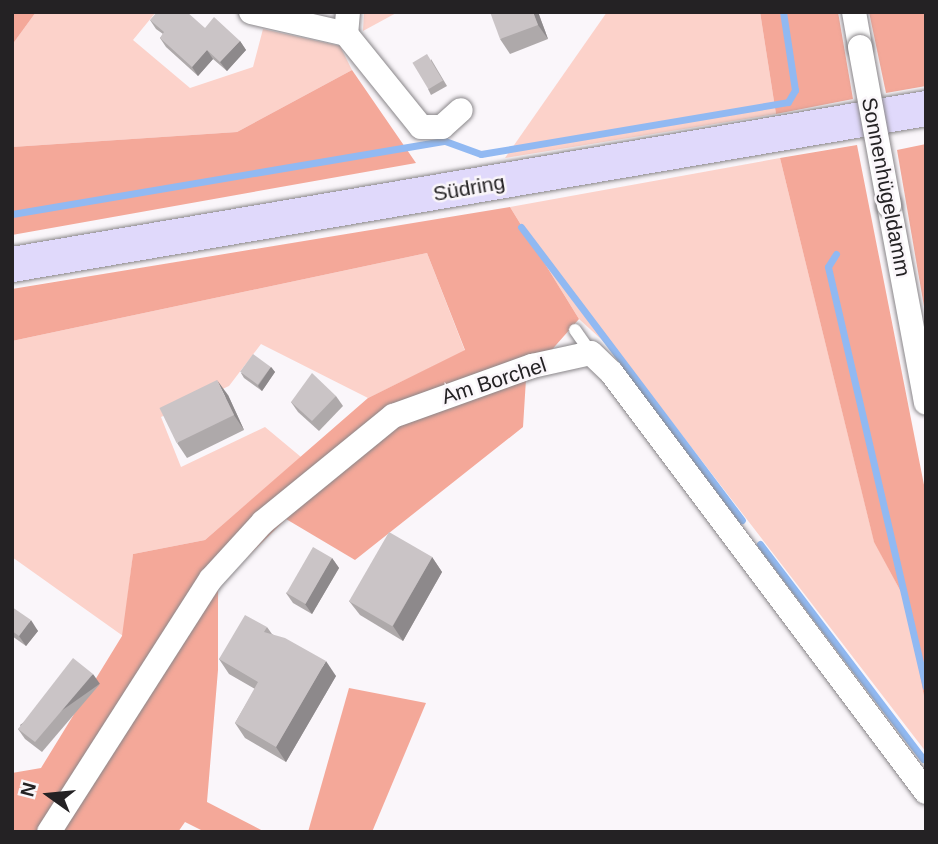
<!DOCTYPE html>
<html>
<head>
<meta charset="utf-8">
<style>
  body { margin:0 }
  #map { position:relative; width:938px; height:844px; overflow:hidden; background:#faf6fa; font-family:Helvetica,sans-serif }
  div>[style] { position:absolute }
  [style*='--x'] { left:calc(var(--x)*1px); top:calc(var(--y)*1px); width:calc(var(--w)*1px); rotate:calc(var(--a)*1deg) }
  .green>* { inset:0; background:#fcd2ca }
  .forest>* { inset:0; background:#f4a899 }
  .stream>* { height:7px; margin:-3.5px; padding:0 3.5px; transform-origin:3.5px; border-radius:3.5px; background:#91b9f2 }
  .roads { filter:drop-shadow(0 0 2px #898689) drop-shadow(0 0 2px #898689) }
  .service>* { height:12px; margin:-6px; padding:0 6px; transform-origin:6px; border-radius:6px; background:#fff }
  .minor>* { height:24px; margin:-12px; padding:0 12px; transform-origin:12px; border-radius:12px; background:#fff }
  .secondary>* { height:35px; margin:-17.5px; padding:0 17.5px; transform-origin:17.5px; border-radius:17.5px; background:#e0d9fb }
  .bridges { filter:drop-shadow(0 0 2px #898689) drop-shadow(0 0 2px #898689) }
  .minor-bridge>* { height:24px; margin:-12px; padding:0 12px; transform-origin:12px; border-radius:12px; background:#fff }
  .wall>* { inset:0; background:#aea9aa }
  .shaded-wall>* { inset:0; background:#8d898b; transform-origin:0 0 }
  .building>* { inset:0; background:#cac4c6; transform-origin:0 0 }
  span { translate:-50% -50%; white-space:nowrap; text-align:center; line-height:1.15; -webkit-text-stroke:5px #faf6fa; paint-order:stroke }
  .street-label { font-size:21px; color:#242224 }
  .frame { position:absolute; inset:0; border:14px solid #242224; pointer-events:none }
  .north { position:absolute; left:14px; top:760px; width:70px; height:70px; -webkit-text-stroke:5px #faf6fa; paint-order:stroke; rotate:285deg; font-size:19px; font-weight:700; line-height:28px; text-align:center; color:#242224 }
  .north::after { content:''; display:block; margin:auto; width:24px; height:32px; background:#242224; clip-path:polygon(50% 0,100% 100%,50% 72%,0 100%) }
</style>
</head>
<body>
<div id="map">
  <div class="green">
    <div style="clip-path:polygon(36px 12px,156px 12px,133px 40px,190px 88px,253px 67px,263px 29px,340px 46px,352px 70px,237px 132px,12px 147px,12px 45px)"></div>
    <div style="clip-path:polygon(364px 12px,398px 12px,363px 31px)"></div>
    <div style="clip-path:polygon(607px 12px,760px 12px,776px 114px,505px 158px)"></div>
    <div style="clip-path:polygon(780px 158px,874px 541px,907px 603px,926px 708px,926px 752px,625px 361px,579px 319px,510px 207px)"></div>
    <div style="clip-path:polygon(427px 253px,465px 351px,368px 398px,261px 344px,229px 386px,161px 417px,181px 467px,265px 427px,301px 457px,205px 540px,133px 554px,123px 636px,12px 557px,12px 341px)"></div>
  </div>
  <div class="forest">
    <div style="clip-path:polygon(12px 12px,36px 12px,12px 45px)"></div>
    <div style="clip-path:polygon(760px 12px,838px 12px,853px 99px,776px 114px)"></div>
    <div style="clip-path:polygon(869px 12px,926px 12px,926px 86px,886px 93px)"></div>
    <div style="clip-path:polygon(352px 70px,416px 163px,12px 235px,12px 147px,237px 132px)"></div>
    <div style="clip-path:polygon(926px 144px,926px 318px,897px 150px)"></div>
    <div style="clip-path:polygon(857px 145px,926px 495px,926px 708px,907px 603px,874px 542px,780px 158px)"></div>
    <div style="clip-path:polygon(510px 207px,579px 319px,526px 379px,523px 427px,355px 560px,286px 519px,218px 586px,218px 670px,207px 802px,265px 832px,205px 832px,185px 822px,178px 832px,12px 832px,12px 773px,41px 768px,122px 636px,133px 554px,205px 540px,368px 398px,465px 350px,427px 253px,12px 341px,12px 289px)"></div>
    <div style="clip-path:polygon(349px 688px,426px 703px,372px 832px,308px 832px)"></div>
  </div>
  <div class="stream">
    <div style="--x:12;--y:214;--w:439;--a:-9.6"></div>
    <div style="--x:445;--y:141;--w:38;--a:20"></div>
    <div style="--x:481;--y:154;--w:311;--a:-9.6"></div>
    <div style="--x:788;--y:102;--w:14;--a:-60"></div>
    <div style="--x:795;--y:90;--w:79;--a:-98.7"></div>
    <div style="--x:521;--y:227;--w:367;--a:53"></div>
    <div style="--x:836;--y:254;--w:15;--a:122"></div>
    <div style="--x:828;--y:267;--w:431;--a:76.9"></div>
    <div style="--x:760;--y:544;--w:270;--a:52.8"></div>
  </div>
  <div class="roads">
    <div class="service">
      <div style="--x:575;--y:330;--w:28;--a:55"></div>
    </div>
    <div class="minor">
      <div style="--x:251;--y:12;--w:98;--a:13"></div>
      <div style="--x:348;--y:12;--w:22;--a:95"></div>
      <div style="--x:346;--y:34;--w:119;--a:51.1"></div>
      <div style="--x:421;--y:127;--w:21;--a:0"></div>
      <div style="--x:442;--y:127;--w:25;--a:-42"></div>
      <div style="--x:854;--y:12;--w:36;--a:80"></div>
      <div style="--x:889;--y:205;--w:201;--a:79.4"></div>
      <div style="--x:49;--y:832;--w:300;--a:-57.4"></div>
      <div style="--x:211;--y:579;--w:77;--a:-47.6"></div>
      <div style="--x:263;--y:522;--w:168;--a:-39.2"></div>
      <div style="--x:393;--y:416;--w:148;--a:-19.8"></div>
      <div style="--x:532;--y:366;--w:60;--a:-12.4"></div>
      <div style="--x:591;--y:353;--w:28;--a:44"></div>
      <div style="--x:611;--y:372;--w:525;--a:53.13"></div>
    </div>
    <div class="secondary">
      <div style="--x:12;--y:264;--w:927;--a:-9.69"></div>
    </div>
  </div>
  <div class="bridges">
    <div class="minor-bridge">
      <div style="--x:860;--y:47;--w:161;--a:79.6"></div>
    </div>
  </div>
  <div class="wall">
    <div style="clip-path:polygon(538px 12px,548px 39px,510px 54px,500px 39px)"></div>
    <div style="clip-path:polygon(150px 20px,205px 28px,240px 41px,246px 50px,227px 71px,213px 59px,198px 76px,166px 47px,160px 38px,163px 34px,156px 29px)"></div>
    <div style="clip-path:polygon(431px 59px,447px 86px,431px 95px,428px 89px)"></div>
    <div style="clip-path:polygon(271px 367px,275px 372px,262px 391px,244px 378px,241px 373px)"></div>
    <div style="clip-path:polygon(228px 395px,244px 430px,187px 458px,177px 443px)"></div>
    <div style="clip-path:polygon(336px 396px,343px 406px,319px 431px,298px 412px,291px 402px)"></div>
    <div style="clip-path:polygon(432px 557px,442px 572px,403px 641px,360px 615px,349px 601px)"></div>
    <div style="clip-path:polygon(332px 558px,339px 568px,312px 614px,293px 603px,286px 593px)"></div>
    <div style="clip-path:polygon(12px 607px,38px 631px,26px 646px,12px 636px)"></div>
    <div style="clip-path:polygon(267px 627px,272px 634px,336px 676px,286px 762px,245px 738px,235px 723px,255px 689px,229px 674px,219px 659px)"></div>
    <div style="clip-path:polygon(100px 684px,42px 752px,25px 739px,18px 729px)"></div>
  </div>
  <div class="shaded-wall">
    <div style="clip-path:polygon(533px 12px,538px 12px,548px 39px,538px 25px)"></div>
    <div style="clip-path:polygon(240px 41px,246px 50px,227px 71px,220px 62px)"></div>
    <div style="clip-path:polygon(207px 50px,213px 59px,198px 76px,192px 67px)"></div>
    <div style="clip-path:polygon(271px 367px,275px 372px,262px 391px,258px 386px)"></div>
    <div style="clip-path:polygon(217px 380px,228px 395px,244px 430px,234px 415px)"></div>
    <div style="clip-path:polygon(432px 557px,442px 572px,403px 641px,393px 626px)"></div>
    <div style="clip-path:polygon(332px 558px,339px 568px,312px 614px,305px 604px)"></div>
    <div style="clip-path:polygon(31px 620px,38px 631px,26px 646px,19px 636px)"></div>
    <div style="clip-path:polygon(326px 661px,336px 676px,286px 762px,276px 747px)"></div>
    <div style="left:93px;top:674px;width:12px;height:89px;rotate:55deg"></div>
  </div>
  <div class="building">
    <div style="clip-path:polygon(157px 12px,187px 12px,205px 28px,214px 17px,240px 41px,220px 62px,207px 50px,192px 67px,160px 38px,164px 32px,150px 20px)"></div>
    <div style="clip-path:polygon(490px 12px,533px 12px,538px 25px,500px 39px)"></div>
    <div style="left:427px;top:54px;width:31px;height:17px;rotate:59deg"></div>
    <div style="left:253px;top:354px;width:22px;height:22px;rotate:36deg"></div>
    <div style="clip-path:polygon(312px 373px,336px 396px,312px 421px,291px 402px)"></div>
    <div style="left:217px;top:380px;width:39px;height:64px;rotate:64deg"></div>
    <div style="left:389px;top:532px;width:50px;height:80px;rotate:30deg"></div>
    <div style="left:313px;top:547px;width:22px;height:53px;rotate:30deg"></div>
    <div style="clip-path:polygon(12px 607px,31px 620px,19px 636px,12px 631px)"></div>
    <div style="clip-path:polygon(245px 615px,267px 627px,264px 632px,285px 638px,326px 661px,276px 747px,235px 723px,258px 682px,219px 659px)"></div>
    <div style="clip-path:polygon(73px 658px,93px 674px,35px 742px,18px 729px)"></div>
  </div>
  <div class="street-label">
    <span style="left:886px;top:187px;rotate:79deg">Sonnenhügeldamm</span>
    <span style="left:469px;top:188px;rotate:-10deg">Südring</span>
    <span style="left:494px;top:381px;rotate:-18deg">Am Borchel</span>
  </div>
  <div class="frame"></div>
  <div class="north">N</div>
</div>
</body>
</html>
